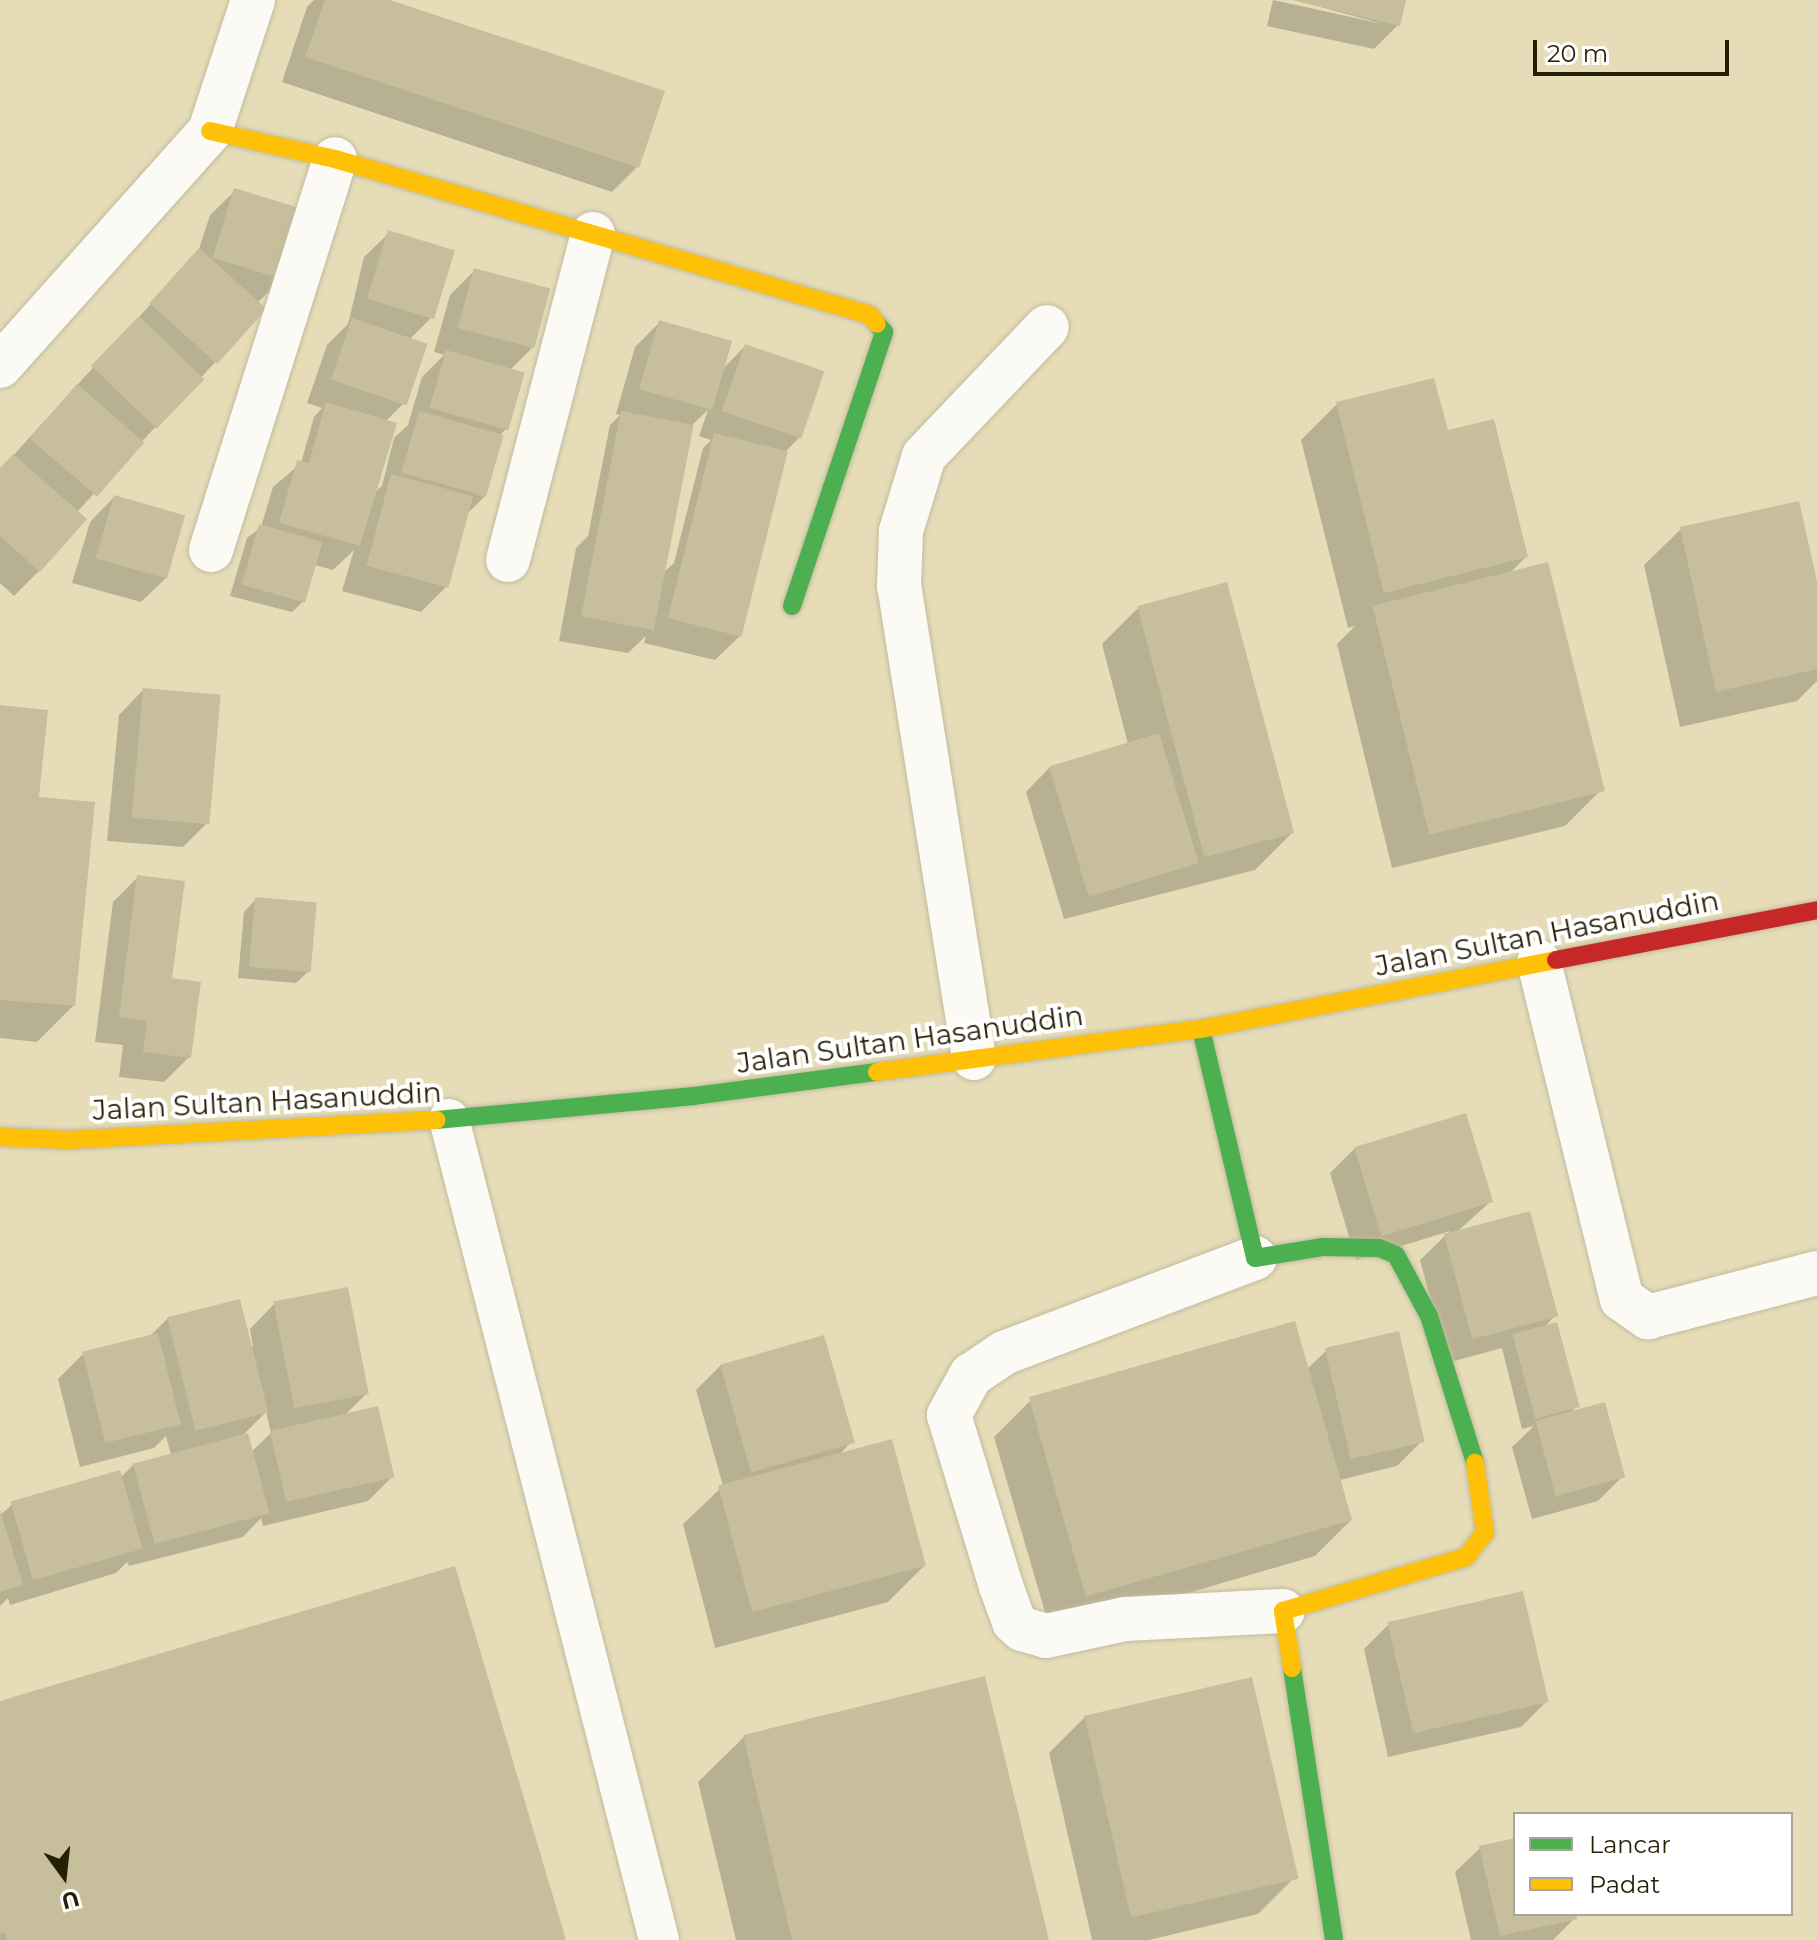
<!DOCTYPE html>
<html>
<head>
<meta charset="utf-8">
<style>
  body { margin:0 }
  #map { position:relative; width:1817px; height:1940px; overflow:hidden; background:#e6ddb8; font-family:Montserrat,sans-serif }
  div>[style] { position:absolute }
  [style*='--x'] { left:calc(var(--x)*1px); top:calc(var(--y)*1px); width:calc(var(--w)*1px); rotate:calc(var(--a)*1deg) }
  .shadow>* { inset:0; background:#0003 }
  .building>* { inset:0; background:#c7be9c; transform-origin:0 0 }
  .roads { filter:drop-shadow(0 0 2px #c1bb9e) drop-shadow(0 0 2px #c1bb9e) }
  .lane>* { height:40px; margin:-20px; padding:0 20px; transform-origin:20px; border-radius:20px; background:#fbfaf4 }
  .street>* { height:44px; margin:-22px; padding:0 22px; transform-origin:22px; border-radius:22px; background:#fbfaf4 }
  .fast>* { height:18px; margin:-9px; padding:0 9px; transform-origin:9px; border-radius:9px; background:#4caf50 }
  .slow>* { height:18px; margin:-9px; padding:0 9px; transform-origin:9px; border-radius:9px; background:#ffc107 }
  .jam>* { height:18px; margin:-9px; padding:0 9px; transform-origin:9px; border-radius:9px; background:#c62828 }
  span { translate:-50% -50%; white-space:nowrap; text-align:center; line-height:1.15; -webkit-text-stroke:8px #fff; paint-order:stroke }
  .street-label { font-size:28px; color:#251f04 }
  .legend { position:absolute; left:1513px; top:1812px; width:280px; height:104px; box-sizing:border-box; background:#fff; border:2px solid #a8a59b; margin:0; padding:10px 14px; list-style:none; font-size:24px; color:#251f04 }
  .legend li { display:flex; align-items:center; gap:16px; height:40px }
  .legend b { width:40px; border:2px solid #a8a59b }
  .north { position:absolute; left:24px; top:1836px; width:80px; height:80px; -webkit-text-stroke:6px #fff; paint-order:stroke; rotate:165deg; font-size:22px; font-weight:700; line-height:32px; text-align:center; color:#251f04 }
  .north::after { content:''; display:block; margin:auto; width:28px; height:36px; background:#251f04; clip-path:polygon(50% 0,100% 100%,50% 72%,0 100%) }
  .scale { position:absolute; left:1533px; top:40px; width:196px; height:36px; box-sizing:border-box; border:4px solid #251f04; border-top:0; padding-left:10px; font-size:24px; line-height:28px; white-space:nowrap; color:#251f04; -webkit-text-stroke:6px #fff; paint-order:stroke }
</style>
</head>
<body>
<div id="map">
  <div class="shadow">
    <div style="clip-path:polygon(314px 0,385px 0,637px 167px,612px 192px,282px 82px,307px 7px)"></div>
    <div style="clip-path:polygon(1273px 0,1383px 24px,1295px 0,1404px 0,1398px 25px,1374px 49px,1267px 26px)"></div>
    <div style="clip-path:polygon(235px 191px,282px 279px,257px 303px,264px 309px,77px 512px,39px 571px,14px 596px,0 583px,0 470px,198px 252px,210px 215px)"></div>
    <div style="clip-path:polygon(389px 233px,432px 317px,409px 340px,405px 402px,385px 422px,372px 495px,382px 486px,394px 438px,408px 425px,422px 377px,444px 355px,434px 352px,450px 295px,475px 270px,532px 348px,510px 370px,506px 429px,500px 435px,486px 495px,465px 516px,446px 587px,421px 612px,342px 591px,354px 550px,333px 570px,315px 565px,305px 600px,292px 612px,230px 596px,247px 538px,261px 527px,273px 487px,301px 463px,314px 417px,322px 408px,307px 403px,327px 345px,348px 324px,364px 257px)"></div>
    <div style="clip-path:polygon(evenodd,660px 322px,720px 372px,745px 346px,800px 437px,784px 453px,740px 636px,715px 660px,644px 643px,646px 636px,628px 653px,559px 641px,576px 548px,588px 536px,610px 425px,620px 415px,616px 414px,635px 347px,660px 322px,708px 410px,699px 436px,711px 440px,703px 448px,674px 563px,664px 572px,692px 425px,708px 410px)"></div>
    <div style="clip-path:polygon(1337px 404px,1446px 433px,1526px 557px,1509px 574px,1601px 790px,1565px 826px,1392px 868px,1337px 644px,1355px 626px,1348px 628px,1301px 440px)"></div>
    <div style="clip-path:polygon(114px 497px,166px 578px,141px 602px,72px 583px,90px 522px)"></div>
    <div style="clip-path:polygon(1681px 529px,1817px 590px,1817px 681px,1797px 701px,1680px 727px,1644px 565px)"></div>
    <div style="clip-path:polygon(1138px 608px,1291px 834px,1255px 870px,1064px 919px,1026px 792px,1050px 767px,1128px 744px,1102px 644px)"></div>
    <div style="clip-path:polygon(143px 690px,208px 822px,183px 847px,107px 841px,119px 715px)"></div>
    <div style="clip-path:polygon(0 707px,37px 798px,73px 1006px,37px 1042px,0 1038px)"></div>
    <div style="clip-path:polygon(138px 877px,189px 1057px,164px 1082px,119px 1077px,123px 1045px,95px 1042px,113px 902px)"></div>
    <div style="clip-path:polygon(256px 899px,309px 971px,296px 983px,238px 978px,244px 912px)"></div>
    <div style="clip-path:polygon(1355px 1148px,1491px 1201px,1457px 1232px,1556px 1315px,1544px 1327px,1577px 1406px,1569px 1414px,1623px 1476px,1598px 1501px,1532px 1519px,1512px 1447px,1534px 1426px,1522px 1429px,1502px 1348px,1447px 1363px,1420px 1260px,1450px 1231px,1356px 1260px,1330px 1173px)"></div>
    <div style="clip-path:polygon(evenodd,274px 1304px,367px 1393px,344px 1416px,393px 1476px,368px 1501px,263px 1526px,261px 1518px,243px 1537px,129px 1566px,127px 1562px,116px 1573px,10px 1605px,8px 1598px,0 1606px,0 1515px,12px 1505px,120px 1478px,134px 1464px,171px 1455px,166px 1436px,154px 1448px,80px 1467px,58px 1379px,83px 1354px,148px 1338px,168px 1318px,253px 1347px,250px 1329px,274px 1304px,266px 1412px,271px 1433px,251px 1452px,241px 1437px,266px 1412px)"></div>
    <div style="clip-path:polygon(1326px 1351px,1422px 1441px,1397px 1466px,1340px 1480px,1351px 1520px,1315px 1556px,1051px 1633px,994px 1437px,1030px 1401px,1307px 1369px)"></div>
    <div style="clip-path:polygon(721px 1365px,851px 1442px,838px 1456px,924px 1566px,888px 1602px,715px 1648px,683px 1524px,723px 1486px,696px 1390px)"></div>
    <div style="clip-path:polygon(1389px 1624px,1546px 1702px,1521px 1727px,1388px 1757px,1364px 1649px)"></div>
    <div style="clip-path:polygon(0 1703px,564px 1940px,0 1940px)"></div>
    <div style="clip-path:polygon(1085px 1717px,1294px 1878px,1258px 1914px,1149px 1940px,1092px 1940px,1049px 1753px)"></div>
    <div style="clip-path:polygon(744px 1737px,1047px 1940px,736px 1940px,698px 1782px)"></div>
    <div style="clip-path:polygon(1515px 1840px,1515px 1914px,1575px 1918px,1553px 1940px,1471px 1940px,1455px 1872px,1480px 1848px)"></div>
  </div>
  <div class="building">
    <div style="clip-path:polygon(325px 0,390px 0,665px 91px,639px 168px,305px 57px)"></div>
    <div style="clip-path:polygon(1292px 0,1406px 0,1400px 26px)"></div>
    <div style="left:234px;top:188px;width:75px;height:73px;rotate:17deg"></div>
    <div style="left:388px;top:230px;width:70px;height:72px;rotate:17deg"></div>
    <div style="left:199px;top:248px;width:91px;height:74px;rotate:42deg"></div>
    <div style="left:474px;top:268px;width:79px;height:62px;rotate:15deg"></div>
    <div style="left:139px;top:316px;width:91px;height:69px;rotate:44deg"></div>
    <div style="left:352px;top:318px;width:80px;height:65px;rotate:19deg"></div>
    <div style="left:659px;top:320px;width:76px;height:72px;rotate:16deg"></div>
    <div style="left:745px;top:344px;width:84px;height:71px;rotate:19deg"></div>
    <div style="left:446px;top:350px;width:82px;height:60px;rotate:16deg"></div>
    <div style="clip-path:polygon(1434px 378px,1448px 430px,1494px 419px,1528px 557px,1384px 593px,1336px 402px)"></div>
    <div style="left:77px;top:384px;width:89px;height:72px;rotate:41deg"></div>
    <div style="clip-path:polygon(326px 402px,397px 423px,360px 546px,279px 523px,297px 460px,309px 463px)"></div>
    <div style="left:419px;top:411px;width:88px;height:64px;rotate:16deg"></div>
    <div style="left:621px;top:411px;width:74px;height:209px;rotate:11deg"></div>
    <div style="left:714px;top:433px;width:76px;height:191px;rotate:14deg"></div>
    <div style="clip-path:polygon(13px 454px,87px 519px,40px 572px,0 536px,0 468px)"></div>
    <div style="left:391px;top:474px;width:85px;height:95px;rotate:15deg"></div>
    <div style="left:114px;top:495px;width:74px;height:66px;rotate:16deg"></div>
    <div style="clip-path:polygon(1799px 501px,1817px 581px,1817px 669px,1716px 692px,1680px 527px)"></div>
    <div style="left:259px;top:524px;width:66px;height:63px;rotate:16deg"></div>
    <div style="left:1548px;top:562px;width:236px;height:181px;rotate:76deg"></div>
    <div style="left:1227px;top:582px;width:260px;height:93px;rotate:75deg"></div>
    <div style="left:143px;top:688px;width:78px;height:130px;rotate:5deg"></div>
    <div style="clip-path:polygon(0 705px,48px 710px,39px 797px,95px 802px,75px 1006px,0 1000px)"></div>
    <div style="left:1159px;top:733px;width:136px;height:115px;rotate:73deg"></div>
    <div style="clip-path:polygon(137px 875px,185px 881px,172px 978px,201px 982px,191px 1058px,143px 1052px,147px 1021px,119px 1017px)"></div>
    <div style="left:255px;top:897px;width:62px;height:70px;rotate:5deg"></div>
    <div style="left:1466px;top:1113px;width:93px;height:117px;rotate:73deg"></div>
    <div style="left:1530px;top:1211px;width:109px;height:89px;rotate:75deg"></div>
    <div style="left:348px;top:1287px;width:109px;height:76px;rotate:79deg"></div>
    <div style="left:240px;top:1299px;width:117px;height:75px;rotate:76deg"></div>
    <div style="left:1295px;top:1321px;width:207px;height:277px;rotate:74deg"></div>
    <div style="left:1557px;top:1322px;width:88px;height:46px;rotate:75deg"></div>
    <div style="left:1399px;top:1331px;width:114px;height:76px;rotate:77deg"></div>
    <div style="left:158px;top:1333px;width:94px;height:78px;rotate:76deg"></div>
    <div style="left:824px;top:1335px;width:112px;height:108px;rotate:74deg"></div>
    <div style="left:1605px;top:1402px;width:78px;height:72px;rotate:75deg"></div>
    <div style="left:378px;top:1406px;width:73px;height:111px;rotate:77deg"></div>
    <div style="left:248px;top:1433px;width:83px;height:119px;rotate:75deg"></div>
    <div style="left:892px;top:1439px;width:131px;height:180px;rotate:75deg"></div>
    <div style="left:120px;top:1470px;width:82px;height:114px;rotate:74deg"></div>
    <div style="clip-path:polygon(0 1510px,23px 1585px,0 1592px)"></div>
    <div style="clip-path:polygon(455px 1566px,566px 1940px,7px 1940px,5px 1932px,0 1934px,0 1701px)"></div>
    <div style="left:1523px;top:1591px;width:114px;height:139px;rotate:77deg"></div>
    <div style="clip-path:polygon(985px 1676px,1049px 1940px,792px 1940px,743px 1735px)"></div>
    <div style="left:1252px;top:1677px;width:207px;height:172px;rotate:77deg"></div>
    <div style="clip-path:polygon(1515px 1838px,1515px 1914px,1576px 1914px,1577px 1919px,1500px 1936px,1479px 1846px)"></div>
  </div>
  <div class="roads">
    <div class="lane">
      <div style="--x:449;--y:1119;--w:847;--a:75.65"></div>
    </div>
    <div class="street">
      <div style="--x:0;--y:366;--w:315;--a:-48.2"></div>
      <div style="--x:210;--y:131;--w:138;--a:-71.8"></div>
      <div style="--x:211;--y:550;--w:410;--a:-72.4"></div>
      <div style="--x:508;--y:560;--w:337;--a:-75.4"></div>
      <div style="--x:1539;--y:962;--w:347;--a:76.2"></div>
      <div style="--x:1622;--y:1299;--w:32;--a:35"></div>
      <div style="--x:1648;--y:1317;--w:175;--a:-14.6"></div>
      <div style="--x:974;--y:1058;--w:478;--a:-99"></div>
      <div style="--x:899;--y:586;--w:55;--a:-87.9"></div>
      <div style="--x:901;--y:531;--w:78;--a:-73"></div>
      <div style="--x:924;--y:456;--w:178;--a:-46.4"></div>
      <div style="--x:1255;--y:1258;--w:268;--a:159.3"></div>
      <div style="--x:1004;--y:1353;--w:40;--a:146"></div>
      <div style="--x:971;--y:1375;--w:46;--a:118.8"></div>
      <div style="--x:949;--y:1415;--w:179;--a:73.1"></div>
      <div style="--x:1001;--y:1586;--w:38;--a:70"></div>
      <div style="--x:1014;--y:1622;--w:11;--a:41"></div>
      <div style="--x:1022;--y:1629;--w:25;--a:16"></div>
      <div style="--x:1046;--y:1636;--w:81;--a:-12.1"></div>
      <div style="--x:1125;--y:1619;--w:158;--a:-2.9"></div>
    </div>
    <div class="fast">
      <div style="--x:792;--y:606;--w:289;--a:-71.4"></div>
      <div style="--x:884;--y:332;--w:11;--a:-131"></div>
      <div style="--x:1201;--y:1029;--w:235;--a:76.7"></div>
      <div style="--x:1255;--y:1258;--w:68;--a:-9.3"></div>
      <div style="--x:1322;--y:1247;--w:57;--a:1"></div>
      <div style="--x:1379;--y:1248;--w:18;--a:22"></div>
      <div style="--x:1396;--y:1255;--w:69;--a:61.6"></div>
      <div style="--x:1429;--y:1316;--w:154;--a:72.6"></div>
      <div style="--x:436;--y:1120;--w:259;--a:-5.3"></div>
      <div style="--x:694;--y:1096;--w:185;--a:-7.5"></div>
      <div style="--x:1292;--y:1668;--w:275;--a:81.2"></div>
    </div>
    <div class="slow">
      <div style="--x:210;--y:131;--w:128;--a:12.6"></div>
      <div style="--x:335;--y:159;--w:557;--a:16.26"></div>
      <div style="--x:870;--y:315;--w:11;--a:52"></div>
      <div style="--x:877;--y:1072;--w:327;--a:-7.6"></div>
      <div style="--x:1201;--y:1029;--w:362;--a:-11"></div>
      <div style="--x:0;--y:1137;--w:68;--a:2.5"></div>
      <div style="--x:68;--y:1140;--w:369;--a:-3.1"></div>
      <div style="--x:1292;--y:1668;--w:58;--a:-99"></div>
      <div style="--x:1283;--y:1611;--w:191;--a:-16.4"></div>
      <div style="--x:1466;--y:1557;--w:31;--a:-52"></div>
      <div style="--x:1485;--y:1533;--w:71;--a:-98.1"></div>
    </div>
    <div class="jam">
      <div style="--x:1556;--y:960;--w:266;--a:-10.8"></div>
    </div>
  </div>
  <div class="street-label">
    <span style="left:1547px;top:933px;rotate:-11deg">Jalan Sultan Hasanuddin</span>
    <span style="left:910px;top:1039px;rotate:-8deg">Jalan Sultan Hasanuddin</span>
    <span style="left:267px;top:1101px;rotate:-3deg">Jalan Sultan Hasanuddin</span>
  </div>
  <ul class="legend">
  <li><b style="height:10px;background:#4caf50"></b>Lancar</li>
  <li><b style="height:10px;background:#ffc107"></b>Padat</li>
  </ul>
  <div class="north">U</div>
  <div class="scale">20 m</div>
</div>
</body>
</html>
